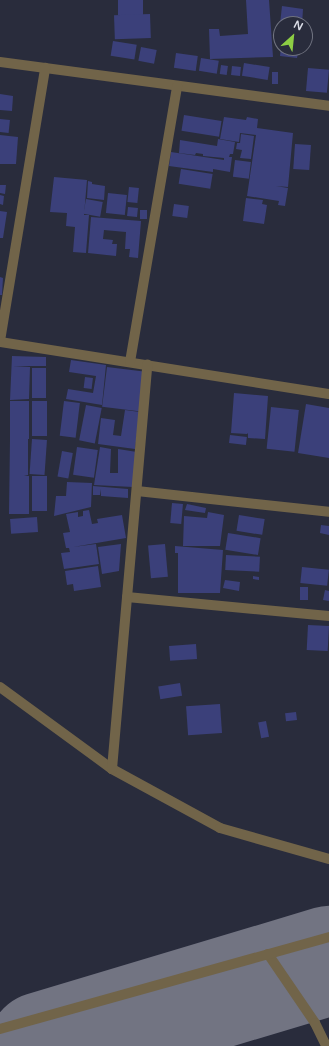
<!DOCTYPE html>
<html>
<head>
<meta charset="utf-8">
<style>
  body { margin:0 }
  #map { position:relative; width:329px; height:1046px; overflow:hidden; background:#292c3c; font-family:"Varela Round",sans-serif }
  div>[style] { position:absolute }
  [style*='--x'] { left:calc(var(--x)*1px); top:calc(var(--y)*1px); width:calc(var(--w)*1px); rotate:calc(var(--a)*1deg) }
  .runway>* { height:109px; margin:-54.5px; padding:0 54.5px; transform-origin:54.5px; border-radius:54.5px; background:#727482 }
  .building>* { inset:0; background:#3b407a; transform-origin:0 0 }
  .street>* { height:10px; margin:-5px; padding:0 5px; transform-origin:5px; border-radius:5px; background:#716449 }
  span { translate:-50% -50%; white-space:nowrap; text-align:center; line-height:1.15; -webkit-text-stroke:3px #292c3c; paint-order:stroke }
  .north { position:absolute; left:273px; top:16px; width:40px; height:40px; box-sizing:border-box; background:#292c3c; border:1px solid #707380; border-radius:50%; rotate:27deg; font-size:11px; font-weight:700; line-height:16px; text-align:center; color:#dbdde7 }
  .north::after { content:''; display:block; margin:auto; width:14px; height:18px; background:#8dce44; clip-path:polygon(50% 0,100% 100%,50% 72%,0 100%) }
</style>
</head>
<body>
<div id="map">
  <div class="runway">
    <div style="--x:42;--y:1046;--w:300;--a:-16.7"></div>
  </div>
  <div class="building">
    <div style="left:118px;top:0;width:25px;height:15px"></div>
    <div style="clip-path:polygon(246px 0,269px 0,273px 57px,210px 59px,209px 29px,219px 29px,220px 36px,248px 34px)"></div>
    <div style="clip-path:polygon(282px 6px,303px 9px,302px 24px,280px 24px)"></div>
    <div style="left:150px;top:14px;width:24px;height:36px;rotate:88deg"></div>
    <div style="clip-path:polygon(280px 24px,281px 24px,281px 38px,278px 38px)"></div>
    <div style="left:113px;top:41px;width:24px;height:15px;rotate:9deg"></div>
    <div style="left:141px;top:47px;width:16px;height:14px;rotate:11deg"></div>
    <div style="clip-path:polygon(281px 48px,299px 48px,297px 58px,280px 56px)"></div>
    <div style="left:176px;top:53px;width:22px;height:15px;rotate:8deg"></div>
    <div style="left:201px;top:58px;width:18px;height:13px;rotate:9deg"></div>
    <div style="left:244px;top:63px;width:26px;height:13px;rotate:9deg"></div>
    <div style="left:221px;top:65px;width:7px;height:9px;rotate:8deg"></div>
    <div style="left:232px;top:66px;width:9px;height:9px;rotate:6deg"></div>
    <div style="left:308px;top:68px;width:21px;height:23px;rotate:5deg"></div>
    <div style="left:272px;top:72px;width:6px;height:12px"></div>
    <div style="clip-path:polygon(0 94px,13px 96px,12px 111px,0 110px)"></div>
    <div style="left:184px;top:115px;width:38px;height:16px;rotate:9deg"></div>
    <div style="clip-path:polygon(224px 117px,246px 120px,247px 117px,258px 119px,257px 128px,293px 133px,288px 187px,276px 186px,288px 188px,285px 206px,278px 205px,279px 201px,247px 196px,256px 135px,240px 133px,239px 142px,220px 139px)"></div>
    <div style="left:0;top:119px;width:10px;height:13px;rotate:6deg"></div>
    <div style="clip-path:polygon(241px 134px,254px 136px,251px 159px,240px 158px,242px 150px,236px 149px,237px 143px,240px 143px)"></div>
    <div style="clip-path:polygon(0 135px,18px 137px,16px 164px,0 164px)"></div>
    <div style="clip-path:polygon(218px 139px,235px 142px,233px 154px,230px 154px,229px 157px,232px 157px,230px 172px,213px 169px,213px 172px,169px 166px,171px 152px,224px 160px,224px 158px,203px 156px,203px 154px,196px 153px,195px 155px,179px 153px,180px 140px,217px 146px)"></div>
    <div style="left:295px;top:144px;width:16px;height:25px;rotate:4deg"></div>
    <div style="left:235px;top:160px;width:16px;height:17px;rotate:7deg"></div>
    <div style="left:181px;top:169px;width:32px;height:15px;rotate:9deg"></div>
    <div style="clip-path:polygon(54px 177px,87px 180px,84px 215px,89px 215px,86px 253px,73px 252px,75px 227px,66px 226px,67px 213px,50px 212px)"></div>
    <div style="clip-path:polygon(88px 181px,92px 182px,92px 184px,105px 186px,104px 200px,87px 198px)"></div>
    <div style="clip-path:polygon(0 185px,6px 185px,5px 194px,0 193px)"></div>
    <div style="left:129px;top:187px;width:10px;height:15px;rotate:6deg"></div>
    <div style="left:108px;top:193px;width:19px;height:20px;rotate:6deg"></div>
    <div style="clip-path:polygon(0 195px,4px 196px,3px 205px,0 204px)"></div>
    <div style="clip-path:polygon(246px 198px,263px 200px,262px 204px,267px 205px,264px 224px,243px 221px)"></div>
    <div style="left:86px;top:199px;width:17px;height:15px;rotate:10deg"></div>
    <div style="left:174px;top:204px;width:15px;height:12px;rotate:8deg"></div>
    <div style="left:128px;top:207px;width:10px;height:9px;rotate:6deg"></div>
    <div style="left:140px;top:210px;width:7px;height:9px"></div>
    <div style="clip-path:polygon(0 211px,7px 212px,3px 238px,0 238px)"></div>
    <div style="clip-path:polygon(91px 217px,141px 221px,138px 258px,129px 257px,130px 249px,125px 249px,126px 232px,104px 230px,103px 239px,113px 240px,112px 244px,117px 244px,116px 256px,88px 253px)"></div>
    <div style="clip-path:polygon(0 277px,3px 278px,2px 295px,0 295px)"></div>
    <div style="clip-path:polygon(12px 356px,46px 357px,46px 366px,13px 366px,30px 367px,29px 399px,10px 400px)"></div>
    <div style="clip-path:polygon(71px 360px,106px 365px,102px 405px,66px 399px,68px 389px,93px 393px,96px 376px,69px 372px)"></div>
    <div style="left:107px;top:367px;width:39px;height:40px;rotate:7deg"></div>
    <div style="left:32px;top:368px;width:14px;height:30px"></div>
    <div style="left:85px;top:377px;width:8px;height:11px;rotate:7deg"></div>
    <div style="clip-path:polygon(234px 393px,268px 396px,265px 439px,248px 438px,248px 433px,247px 434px,231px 433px)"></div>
    <div style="left:10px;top:401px;width:19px;height:38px"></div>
    <div style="left:32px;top:401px;width:15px;height:35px"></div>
    <div style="left:64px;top:401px;width:16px;height:35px;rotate:7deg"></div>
    <div style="clip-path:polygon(306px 404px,329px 408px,329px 458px,298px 453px)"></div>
    <div style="left:86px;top:405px;width:16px;height:36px;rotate:11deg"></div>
    <div style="left:271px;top:407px;width:28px;height:42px;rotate:6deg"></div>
    <div style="clip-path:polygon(125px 410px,140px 412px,135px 449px,98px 444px,101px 418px,115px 420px,113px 435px,121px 436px)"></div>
    <div style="left:230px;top:435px;width:17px;height:8px;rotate:7deg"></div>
    <div style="clip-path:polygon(10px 439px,28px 439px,28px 475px,24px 476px,29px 476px,29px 514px,9px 514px)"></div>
    <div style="left:32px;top:439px;width:15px;height:35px;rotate:4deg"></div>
    <div style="left:77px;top:447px;width:21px;height:28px;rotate:8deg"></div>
    <div style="clip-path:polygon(100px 447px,111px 449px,110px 473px,118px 473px,118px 449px,137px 452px,133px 487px,94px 485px)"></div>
    <div style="left:62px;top:451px;width:11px;height:26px;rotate:10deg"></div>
    <div style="left:32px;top:476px;width:15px;height:35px"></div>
    <div style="clip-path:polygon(67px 482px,92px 483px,91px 507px,54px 516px,56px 496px,66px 496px)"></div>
    <div style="clip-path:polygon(93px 486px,128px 489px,128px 498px,101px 496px,101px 489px,100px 495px,93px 495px)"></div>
    <div style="left:172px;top:503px;width:11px;height:20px;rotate:5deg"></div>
    <div style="clip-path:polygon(187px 504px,206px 508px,205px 513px,185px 510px)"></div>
    <div style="clip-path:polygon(89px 510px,92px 524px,98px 523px,97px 519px,122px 515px,126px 538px,73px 547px,96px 544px,99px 564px,64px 569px,61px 553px,70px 552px,69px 548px,66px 548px,63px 533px,70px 532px,66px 514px,78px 512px,78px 517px,83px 516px,83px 511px)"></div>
    <div style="clip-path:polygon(208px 512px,224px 515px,220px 546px,183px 546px,184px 516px,207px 518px)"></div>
    <div style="left:239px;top:515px;width:26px;height:16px;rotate:9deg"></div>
    <div style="left:37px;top:517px;width:15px;height:27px;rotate:86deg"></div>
    <div style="clip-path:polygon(321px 525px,329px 526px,329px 535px,320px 533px)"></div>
    <div style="left:228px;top:533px;width:33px;height:17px;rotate:9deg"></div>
    <div style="clip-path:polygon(121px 544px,119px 571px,102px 574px,98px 547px)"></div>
    <div style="left:165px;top:544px;width:33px;height:17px;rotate:85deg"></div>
    <div style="clip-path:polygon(175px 546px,223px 550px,220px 593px,178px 593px,178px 553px,175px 553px)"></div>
    <div style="left:226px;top:555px;width:34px;height:15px;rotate:3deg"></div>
    <div style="clip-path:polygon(98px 566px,101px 587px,74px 591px,73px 584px,67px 585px,65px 571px)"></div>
    <div style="left:302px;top:567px;width:27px;height:16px;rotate:6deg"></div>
    <div style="clip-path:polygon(253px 576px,259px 577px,259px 580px,253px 579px)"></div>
    <div style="clip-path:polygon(225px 580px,240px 582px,239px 591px,223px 588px)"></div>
    <div style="left:300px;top:587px;width:8px;height:13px"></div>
    <div style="clip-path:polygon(325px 590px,329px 591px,329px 601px,323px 600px)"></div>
    <div style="left:308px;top:625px;width:21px;height:25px;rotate:3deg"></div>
    <div style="left:196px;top:644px;width:15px;height:27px;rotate:86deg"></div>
    <div style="left:180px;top:683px;width:13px;height:22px;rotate:81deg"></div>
    <div style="left:220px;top:704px;width:29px;height:34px;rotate:86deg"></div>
    <div style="left:296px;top:712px;width:8px;height:11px;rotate:83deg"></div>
    <div style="left:266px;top:721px;width:16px;height:8px;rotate:79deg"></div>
  </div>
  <div class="street">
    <div style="--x:0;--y:62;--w:332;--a:7.6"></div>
    <div style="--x:0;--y:341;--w:277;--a:-80.6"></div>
    <div style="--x:0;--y:342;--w:333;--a:9"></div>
    <div style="--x:130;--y:362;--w:280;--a:-80.3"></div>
    <div style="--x:137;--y:491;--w:193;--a:6.2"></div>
    <div style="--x:127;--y:597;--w:203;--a:5.4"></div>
    <div style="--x:0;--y:687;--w:139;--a:36.2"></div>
    <div style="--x:112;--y:769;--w:123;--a:28.6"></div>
    <div style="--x:220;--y:828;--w:113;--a:15.9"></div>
    <div style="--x:112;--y:769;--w:406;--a:-85"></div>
    <div style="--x:268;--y:954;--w:83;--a:55.7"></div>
    <div style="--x:315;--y:1023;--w:25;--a:64"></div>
    <div style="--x:0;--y:1029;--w:342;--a:-15.6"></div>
  </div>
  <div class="north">N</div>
</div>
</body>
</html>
